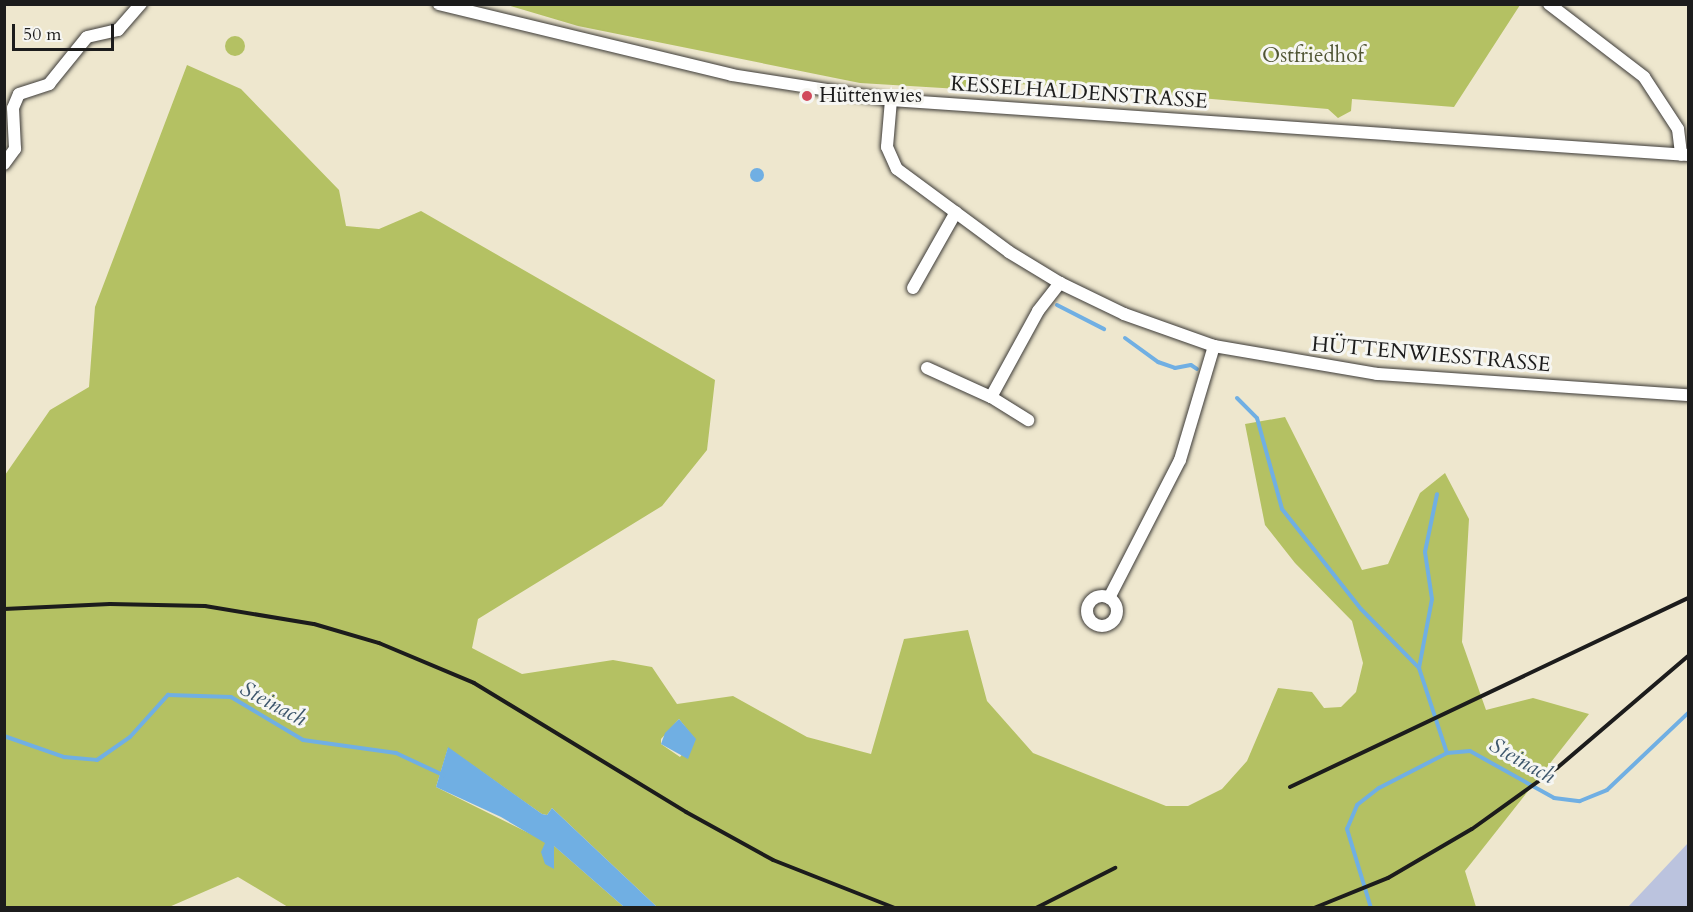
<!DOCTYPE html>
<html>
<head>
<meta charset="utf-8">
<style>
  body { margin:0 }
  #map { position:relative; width:1693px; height:912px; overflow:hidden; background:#eee7ce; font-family:Cardo,serif }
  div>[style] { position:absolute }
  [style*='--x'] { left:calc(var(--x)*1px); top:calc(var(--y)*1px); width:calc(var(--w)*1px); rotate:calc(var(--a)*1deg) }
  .industrial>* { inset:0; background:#bbc3de }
  .green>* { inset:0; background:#b4c163 }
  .round { border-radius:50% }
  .water>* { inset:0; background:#70afe3 }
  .stream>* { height:4px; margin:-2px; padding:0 2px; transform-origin:2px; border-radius:2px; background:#70afe3 }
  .roads { filter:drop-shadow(0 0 2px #3c3a37) drop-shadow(0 0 2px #3c3a37) }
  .minor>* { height:12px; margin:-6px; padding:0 6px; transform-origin:6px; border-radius:6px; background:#fff }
  .minor>.ring { margin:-6px; padding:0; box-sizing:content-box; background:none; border:12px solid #fff; border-radius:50% }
  .rail>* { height:4px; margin:-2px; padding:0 2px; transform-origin:2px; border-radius:2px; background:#1c1c1c }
  .dots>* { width:16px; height:16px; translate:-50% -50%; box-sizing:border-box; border:3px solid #f6f6f2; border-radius:50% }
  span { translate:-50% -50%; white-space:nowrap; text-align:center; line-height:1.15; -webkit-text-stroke:6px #f6f6f2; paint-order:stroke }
  .park-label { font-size:21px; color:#515635 }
  .street-label { font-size:21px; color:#1c1c1c }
  .poi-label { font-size:21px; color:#1c1c1c }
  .left { translate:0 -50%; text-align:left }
  .water-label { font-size:22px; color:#3e576c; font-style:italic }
  .frame { position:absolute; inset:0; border:6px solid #1c1c1c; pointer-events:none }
  .scale { position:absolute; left:12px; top:24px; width:102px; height:27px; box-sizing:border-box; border:3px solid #1c1c1c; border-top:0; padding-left:8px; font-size:18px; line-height:21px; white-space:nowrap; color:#1c1c1c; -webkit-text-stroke:4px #f6f6f2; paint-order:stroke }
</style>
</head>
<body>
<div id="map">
  <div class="industrial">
    <div style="clip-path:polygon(1688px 843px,1688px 907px,1628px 907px)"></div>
  </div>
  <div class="green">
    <div style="clip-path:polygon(507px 5px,507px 4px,1520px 5px,1454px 107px,1352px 99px,1351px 111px,1338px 118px,1328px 109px,1063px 86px,996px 83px,992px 91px,860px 83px,578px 26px)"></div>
    <div class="round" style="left:225px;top:36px;width:20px;height:20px"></div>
    <div style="clip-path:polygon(evenodd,187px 65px,241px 89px,339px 190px,346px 226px,379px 229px,421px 211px,715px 380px,707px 450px,662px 506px,478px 619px,472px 648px,522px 674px,613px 660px,652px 667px,677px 704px,733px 696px,807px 737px,871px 754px,904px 639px,968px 630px,987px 701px,1033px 753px,1166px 806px,1188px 806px,1222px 789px,1247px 761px,1278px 688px,1312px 692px,1324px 708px,1341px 707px,1356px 692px,1363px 663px,1352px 621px,1295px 563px,1265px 525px,1245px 424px,1285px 417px,1362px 570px,1388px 564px,1420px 493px,1445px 473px,1469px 519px,1462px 642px,1486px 710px,1533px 698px,1589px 714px,1465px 871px,1476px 907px,657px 907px,552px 808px,547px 815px,542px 814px,448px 748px,436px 787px,553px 845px,624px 907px,288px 907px,238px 877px,169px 907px,5px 908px,5px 475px,50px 410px,89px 387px,95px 307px,187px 65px,679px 719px,695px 739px,680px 757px,661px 744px,661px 739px,679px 719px)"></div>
  </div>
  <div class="water">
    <div class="round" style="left:750px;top:168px;width:14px;height:14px"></div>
    <div style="clip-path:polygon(679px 719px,696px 739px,688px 759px,661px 744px,665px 733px)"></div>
    <div style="clip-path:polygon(448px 747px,542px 814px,547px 815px,552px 808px,657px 907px,624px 907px,554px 846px,554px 869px,545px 864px,541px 852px,545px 843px,501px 817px,436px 787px)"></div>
  </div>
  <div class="stream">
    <div style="--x:1057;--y:305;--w:53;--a:27.1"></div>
    <div style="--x:1125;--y:338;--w:41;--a:36"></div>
    <div style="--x:1158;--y:362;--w:18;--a:19"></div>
    <div style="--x:1175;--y:368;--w:16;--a:-11"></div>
    <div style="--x:1191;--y:365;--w:7;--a:34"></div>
    <div style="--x:1237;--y:398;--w:28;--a:45"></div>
    <div style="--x:1257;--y:418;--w:94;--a:74.6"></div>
    <div style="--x:1282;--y:509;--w:127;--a:51.7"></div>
    <div style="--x:1361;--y:609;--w:83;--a:45.5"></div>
    <div style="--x:1419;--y:668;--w:89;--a:71.8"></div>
    <div style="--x:1419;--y:668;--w:70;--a:-79.3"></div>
    <div style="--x:1432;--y:599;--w:48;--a:-98.5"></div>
    <div style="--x:1425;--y:552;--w:59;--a:-78.3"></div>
    <div style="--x:4;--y:736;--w:64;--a:19.3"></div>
    <div style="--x:64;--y:757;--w:33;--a:5"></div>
    <div style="--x:97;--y:760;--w:40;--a:-34.9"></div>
    <div style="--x:130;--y:737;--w:57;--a:-47.9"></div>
    <div style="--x:168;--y:695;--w:63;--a:1.8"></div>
    <div style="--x:231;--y:697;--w:84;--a:30.8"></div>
    <div style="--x:303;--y:740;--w:94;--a:8"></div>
    <div style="--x:396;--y:753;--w:52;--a:25.1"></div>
    <div style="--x:1371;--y:908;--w:83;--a:-106.9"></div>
    <div style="--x:1347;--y:829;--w:26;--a:-67"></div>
    <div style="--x:1357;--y:805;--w:28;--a:-38"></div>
    <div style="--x:1379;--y:788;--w:76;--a:-27.2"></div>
    <div style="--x:1447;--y:753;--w:23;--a:-5"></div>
    <div style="--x:1470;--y:751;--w:96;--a:29.2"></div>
    <div style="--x:1554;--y:798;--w:26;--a:7"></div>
    <div style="--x:1580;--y:801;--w:29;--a:-22"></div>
    <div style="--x:1607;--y:790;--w:112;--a:-43.5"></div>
  </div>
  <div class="roads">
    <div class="minor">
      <div style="--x:439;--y:4;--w:301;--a:13.6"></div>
      <div style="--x:732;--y:75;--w:161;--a:8.9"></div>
      <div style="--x:891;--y:100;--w:799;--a:3.95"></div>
      <div style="--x:1549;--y:4;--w:120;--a:37.5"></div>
      <div style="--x:1644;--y:77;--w:62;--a:56.8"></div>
      <div style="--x:1678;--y:129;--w:26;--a:83"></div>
      <div style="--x:891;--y:100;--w:47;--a:94.9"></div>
      <div style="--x:887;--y:147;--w:24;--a:66"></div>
      <div style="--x:897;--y:169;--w:139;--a:36.5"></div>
      <div style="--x:1009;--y:252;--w:60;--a:31.3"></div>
      <div style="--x:1060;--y:283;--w:71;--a:25.8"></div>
      <div style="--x:1124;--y:314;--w:96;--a:19.6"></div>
      <div style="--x:1214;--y:346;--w:165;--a:9.7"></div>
      <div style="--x:1377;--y:374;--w:312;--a:3.9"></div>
      <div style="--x:4;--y:164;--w:19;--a:-54"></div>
      <div style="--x:15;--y:149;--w:41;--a:-92.8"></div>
      <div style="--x:13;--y:108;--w:15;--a:-67"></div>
      <div style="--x:19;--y:94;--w:32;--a:-18"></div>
      <div style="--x:49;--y:84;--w:60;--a:-51"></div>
      <div style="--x:87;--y:37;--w:32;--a:-13"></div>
      <div style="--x:118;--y:30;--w:35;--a:-49"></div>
      <div style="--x:913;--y:288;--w:87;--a:-60.5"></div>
      <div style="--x:927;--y:368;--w:70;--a:24.4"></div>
      <div style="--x:991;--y:397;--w:44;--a:31.9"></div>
      <div style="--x:991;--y:397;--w:98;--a:-61.3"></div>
      <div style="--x:1038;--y:311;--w:36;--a:-52"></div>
      <div class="ring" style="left:1087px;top:596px;width:18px;height:18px"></div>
      <div style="--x:1109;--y:598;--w:155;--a:-62.8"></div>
      <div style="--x:1180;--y:460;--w:119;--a:-73.4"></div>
    </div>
  </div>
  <div class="rail">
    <div style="--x:4;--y:609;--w:106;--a:-2.7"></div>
    <div style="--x:110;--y:604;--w:95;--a:1.2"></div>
    <div style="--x:205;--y:606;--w:110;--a:9.4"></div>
    <div style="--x:314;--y:624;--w:68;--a:16.3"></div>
    <div style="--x:379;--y:643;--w:103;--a:22.8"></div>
    <div style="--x:474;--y:683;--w:248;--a:31.3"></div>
    <div style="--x:686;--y:812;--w:99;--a:28.9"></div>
    <div style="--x:773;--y:860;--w:131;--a:21.5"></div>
    <div style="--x:1290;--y:787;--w:441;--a:-25.4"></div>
    <div style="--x:1036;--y:908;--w:89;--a:-26.9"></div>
    <div style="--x:1314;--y:908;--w:80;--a:-22.1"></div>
    <div style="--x:1388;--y:878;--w:97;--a:-30.3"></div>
    <div style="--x:1472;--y:829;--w:105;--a:-35.7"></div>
    <div style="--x:1557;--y:768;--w:172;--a:-40.5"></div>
  </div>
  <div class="dots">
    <div style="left:807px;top:96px;background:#d1495b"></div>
  </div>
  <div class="park-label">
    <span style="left:1313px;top:56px">Ostfriedhof</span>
  </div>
  <div class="street-label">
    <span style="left:1079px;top:93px;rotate:4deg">KESSELHALDENSTRASSE</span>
    <span style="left:1431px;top:355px;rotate:5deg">HÜTTENWIESSTRASSE</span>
  </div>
  <div class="poi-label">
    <span class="left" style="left:819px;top:96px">Hüttenwies</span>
  </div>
  <div class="water-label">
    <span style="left:273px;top:704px;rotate:28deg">Steinach</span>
    <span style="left:1522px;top:761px;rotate:29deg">Steinach</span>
  </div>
  <div class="frame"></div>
  <div class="scale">50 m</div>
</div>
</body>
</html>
